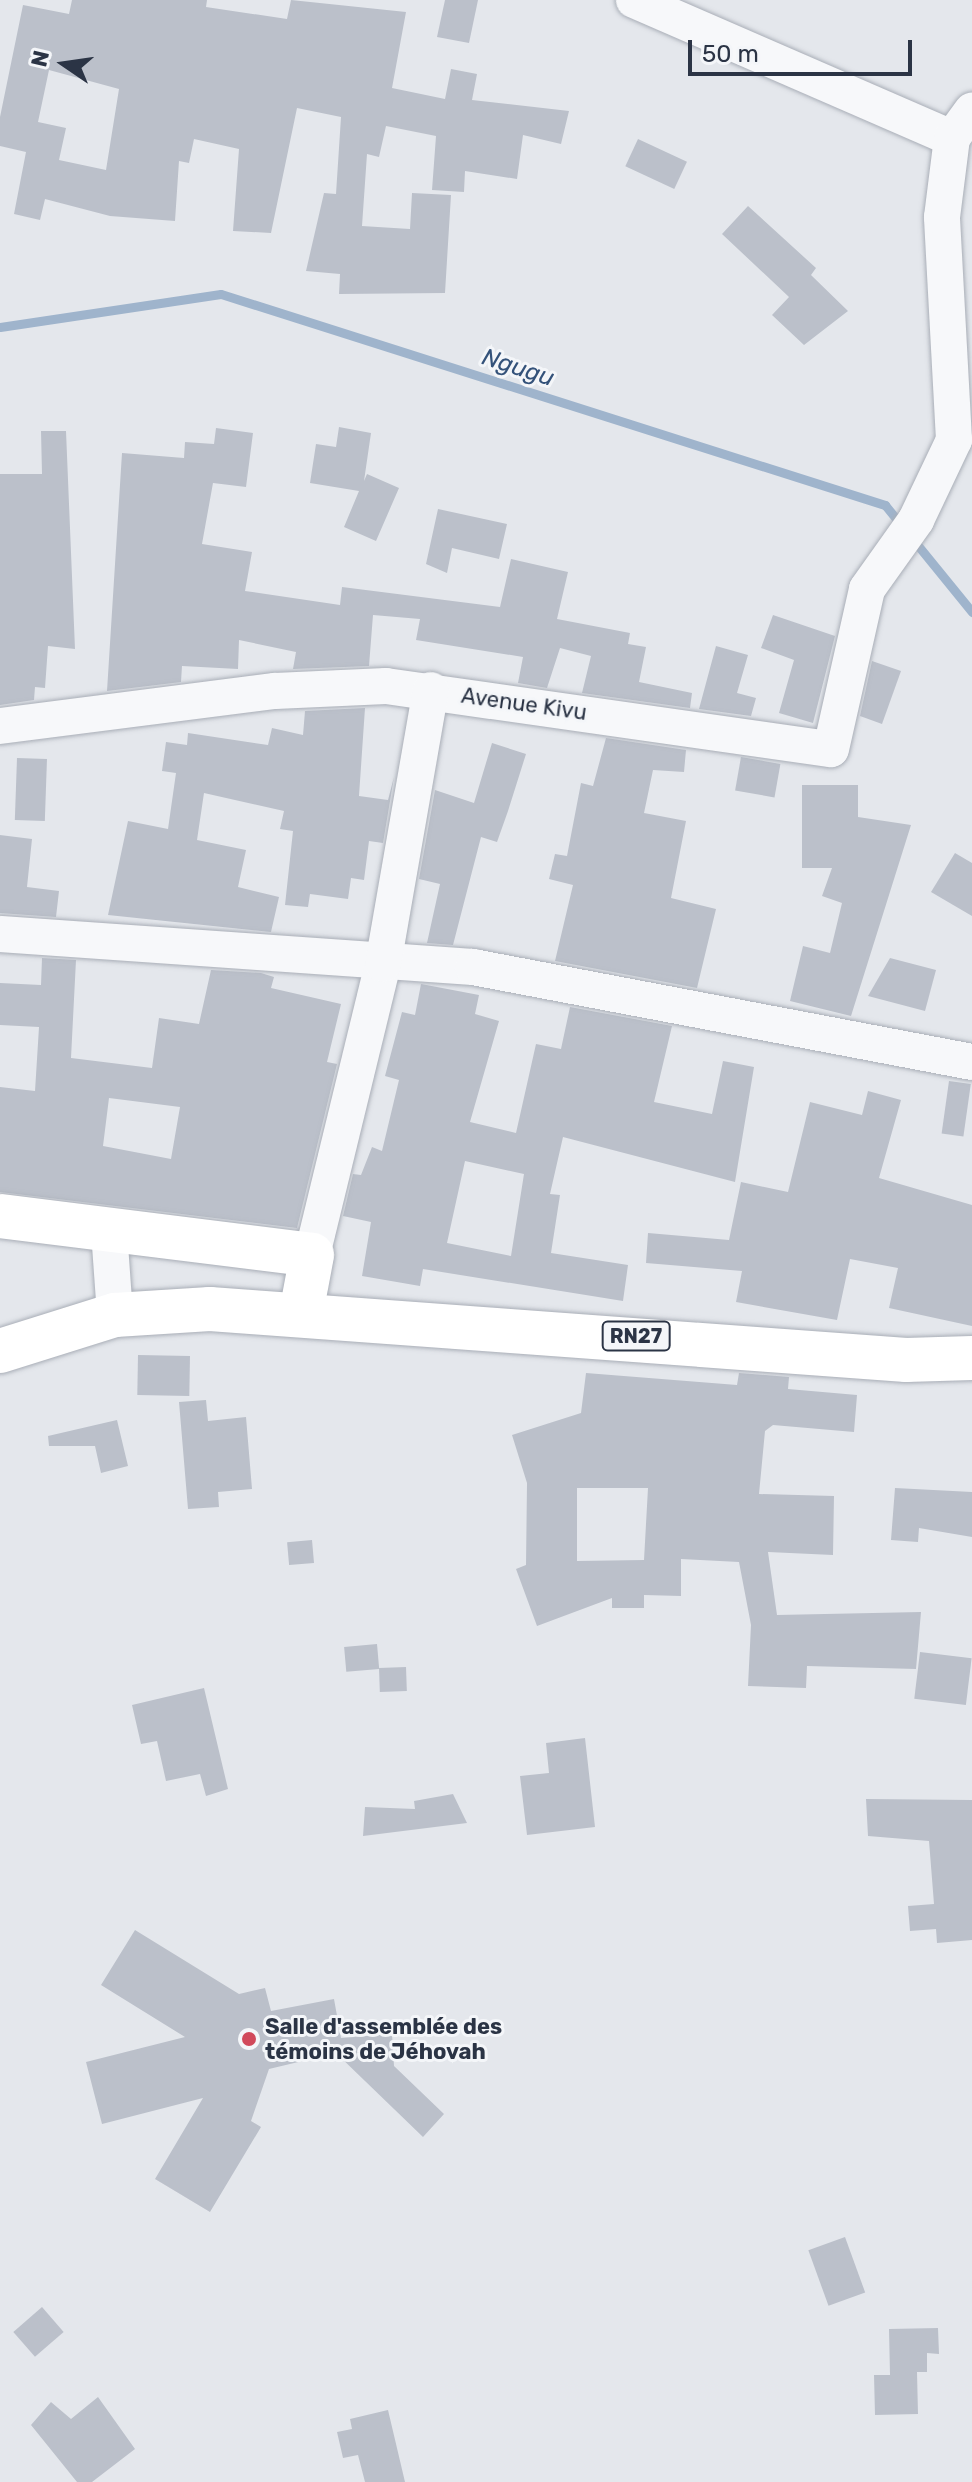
<!DOCTYPE html>
<html>
<head>
<meta charset="utf-8">
<style>
  body { margin:0 }
  #map { position:relative; width:972px; height:2482px; overflow:hidden; background:#e4e7ec; font-family:Rubik,sans-serif }
  div>[style] { position:absolute }
  [style*='--x'] { left:calc(var(--x)*1px); top:calc(var(--y)*1px); width:calc(var(--w)*1px); rotate:calc(var(--a)*1deg) }
  .stream>* { height:9px; margin:-4.5px; padding:0 4.5px; transform-origin:4.5px; border-radius:4.5px; background:#9fb4cc }
  .building>* { inset:0; background:#bbc0ca; transform-origin:0 0 }
  .roads { filter:drop-shadow(0 0 2px #a9aeb7) drop-shadow(0 0 2px #a9aeb7) }
  .street>* { height:36px; margin:-18px; padding:0 18px; transform-origin:18px; border-radius:18px; background:#f7f8fa }
  .secondary>* { height:44px; margin:-22px; padding:0 22px; transform-origin:22px; border-radius:22px; background:#fff }
  .primary>* { height:44px; margin:-22px; padding:0 22px; transform-origin:22px; border-radius:22px; background:#fff }
  .dots>* { width:22px; height:22px; translate:-50% -50%; box-sizing:border-box; border:4px solid #f4f6f9; border-radius:50% }
  span { translate:-50% -50%; white-space:nowrap; text-align:center; line-height:1.15; -webkit-text-stroke:6px #f4f6f9; paint-order:stroke }
  .shield-label span { padding:2px 6px; background:#f4f6f9; border:2px solid; border-radius:6px; -webkit-text-stroke-width:0 }
  .shield-label { font-size:20px; color:#2b3445; font-weight:700 }
  .street-label { font-size:22px; color:#2b3445 }
  .poi-label { font-size:22px; color:#2b3445; font-weight:700 }
  .left { translate:0 -50%; text-align:left }
  .water-label { font-size:24px; color:#34527a; font-style:italic }
  .north { position:absolute; left:24px; top:24px; width:80px; height:80px; -webkit-text-stroke:6px #f4f6f9; paint-order:stroke; rotate:283deg; font-size:22px; font-weight:700; line-height:32px; text-align:center; color:#2b3445 }
  .north::after { content:''; display:block; margin:auto; width:28px; height:36px; background:#2b3445; clip-path:polygon(50% 0,100% 100%,50% 72%,0 100%) }
  .scale { position:absolute; left:688px; top:40px; width:224px; height:36px; box-sizing:border-box; border:4px solid #2b3445; border-top:0; padding-left:10px; font-size:24px; line-height:28px; white-space:nowrap; color:#2b3445; -webkit-text-stroke:6px #f4f6f9; paint-order:stroke }
</style>
</head>
<body>
<div id="map">
  <div class="stream">
    <div style="--x:0;--y:327;--w:223;--a:-8.5"></div>
    <div style="--x:221;--y:294;--w:697;--a:17.63"></div>
    <div style="--x:885;--y:505;--w:27;--a:51"></div>
    <div style="--x:911;--y:537;--w:97;--a:50.9"></div>
  </div>
  <div class="building">
    <div style="clip-path:polygon(evenodd,72px 0,207px 0,206px 7px,287px 19px,291px 0,406px 12px,392px 88px,445px 99px,451px 69px,477px 74px,472px 100px,569px 111px,561px 144px,523px 135px,517px 179px,465px 171px,464px 192px,432px 190px,436px 136px,386px 126px,379px 157px,367px 154px,362px 226px,410px 229px,412px 193px,451px 195px,445px 293px,339px 294px,340px 274px,306px 271px,324px 193px,336px 194px,341px 117px,297px 108px,271px 233px,233px 231px,239px 149px,194px 139px,189px 163px,179px 161px,175px 221px,110px 216px,45px 199px,40px 220px,14px 214px,26px 152px,0 146px,0 117px,23px 5px,69px 14px,72px 0,49px 70px,119px 89px,106px 170px,59px 160px,66px 128px,38px 122px,49px 70px)"></div>
    <div style="clip-path:polygon(445px 0,478px 0,469px 43px,437px 37px)"></div>
    <div style="left:638px;top:139px;width:54px;height:30px;rotate:25deg"></div>
    <div style="clip-path:polygon(748px 206px,816px 268px,811px 275px,848px 311px,804px 345px,772px 315px,789px 297px,722px 234px)"></div>
    <div style="clip-path:polygon(339px 427px,371px 433px,364px 481px,367px 474px,399px 488px,376px 541px,344px 527px,359px 491px,310px 483px,316px 444px,336px 447px)"></div>
    <div style="clip-path:polygon(216px 428px,253px 433px,246px 487px,213px 483px,202px 544px,252px 552px,245px 591px,340px 605px,342px 587px,500px 607px,511px 559px,568px 572px,557px 619px,630px 633px,628px 644px,646px 647px,639px 682px,692px 693px,690px 708px,582px 693px,591px 656px,560px 648px,547px 688px,518px 683px,523px 657px,416px 640px,420px 619px,373px 615px,369px 666px,293px 669px,296px 652px,239px 640px,238px 669px,182px 666px,181px 682px,107px 691px,122px 453px,184px 458px,185px 442px,214px 444px)"></div>
    <div style="clip-path:polygon(41px 431px,66px 431px,75px 649px,48px 646px,45px 688px,35px 687px,34px 700px,0 705px,0 474px,42px 474px)"></div>
    <div style="clip-path:polygon(438px 509px,507px 524px,499px 559px,452px 548px,447px 573px,426px 564px)"></div>
    <div style="clip-path:polygon(773px 615px,835px 636px,813px 723px,779px 713px,794px 660px,761px 648px)"></div>
    <div style="clip-path:polygon(716px 646px,748px 655px,737px 693px,756px 698px,751px 716px,699px 709px)"></div>
    <div style="clip-path:polygon(872px 661px,901px 671px,882px 724px,860px 716px)"></div>
    <div style="clip-path:polygon(365px 708px,359px 796px,388px 800px,394px 777px,383px 843px,369px 841px,364px 880px,351px 878px,348px 899px,310px 894px,308px 907px,285px 905px,293px 831px,280px 829px,284px 811px,204px 793px,197px 840px,246px 850px,238px 887px,279px 897px,271px 932px,108px 915px,128px 821px,168px 829px,176px 773px,162px 771px,166px 742px,187px 745px,188px 733px,268px 745px,272px 728px,303px 735px,305px 711px)"></div>
    <div style="clip-path:polygon(606px 738px,686px 750px,684px 772px,653px 770px,644px 813px,686px 821px,671px 898px,716px 909px,697px 988px,555px 961px,573px 885px,549px 879px,555px 854px,567px 856px,581px 783px,593px 786px)"></div>
    <div style="clip-path:polygon(492px 743px,526px 754px,508px 811px,497px 842px,481px 837px,453px 945px,427px 943px,440px 884px,419px 879px,435px 790px,474px 803px)"></div>
    <div style="left:741px;top:757px;width:40px;height:34px;rotate:10deg"></div>
    <div style="left:17px;top:758px;width:30px;height:62px;rotate:2deg"></div>
    <div style="clip-path:polygon(802px 785px,858px 785px,858px 817px,911px 825px,851px 1016px,790px 1001px,803px 946px,830px 953px,842px 903px,822px 896px,832px 868px,802px 868px)"></div>
    <div style="clip-path:polygon(0 835px,32px 839px,27px 887px,59px 891px,56px 917px,0 913px)"></div>
    <div style="clip-path:polygon(955px 853px,972px 863px,972px 916px,931px 892px)"></div>
    <div style="clip-path:polygon(evenodd,42px 958px,76px 960px,71px 1058px,152px 1068px,159px 1018px,199px 1024px,211px 970px,261px 973px,274px 977px,271px 988px,341px 1004px,327px 1062px,337px 1064px,297px 1228px,0 1192px,0 1087px,35px 1091px,39px 1027px,0 1025px,0 983px,41px 985px,42px 958px,109px 1098px,180px 1107px,171px 1159px,103px 1146px,109px 1098px)"></div>
    <div style="clip-path:polygon(890px 958px,936px 970px,925px 1011px,868px 996px)"></div>
    <div style="clip-path:polygon(evenodd,421px 984px,479px 995px,475px 1014px,499px 1021px,470px 1122px,516px 1133px,536px 1044px,561px 1049px,570px 1007px,672px 1026px,654px 1102px,712px 1114px,723px 1061px,754px 1067px,735px 1182px,563px 1137px,550px 1194px,560px 1195px,551px 1253px,628px 1265px,623px 1301px,423px 1269px,420px 1286px,362px 1276px,371px 1222px,343px 1216px,353px 1174px,361px 1175px,372px 1147px,382px 1151px,399px 1080px,385px 1076px,402px 1012px,415px 1015px,421px 984px,465px 1161px,524px 1174px,511px 1256px,447px 1243px,465px 1161px)"></div>
    <div style="left:949px;top:1081px;width:22px;height:53px;rotate:8deg"></div>
    <div style="clip-path:polygon(868px 1091px,901px 1100px,879px 1178px,972px 1205px,972px 1326px,889px 1308px,898px 1268px,850px 1259px,837px 1320px,736px 1302px,742px 1271px,646px 1263px,648px 1233px,729px 1240px,741px 1182px,788px 1192px,810px 1102px,862px 1115px)"></div>
    <div style="left:138px;top:1355px;width:52px;height:40px;rotate:1deg"></div>
    <div style="clip-path:polygon(evenodd,586px 1373px,737px 1385px,739px 1373px,789px 1377px,788px 1389px,857px 1395px,854px 1432px,773px 1425px,765px 1431px,759px 1494px,834px 1496px,833px 1555px,768px 1552px,777px 1615px,921px 1612px,916px 1669px,807px 1666px,806px 1688px,748px 1686px,751px 1625px,739px 1562px,681px 1559px,681px 1596px,644px 1595px,644px 1608px,612px 1608px,612px 1598px,537px 1626px,516px 1569px,526px 1565px,527px 1483px,512px 1435px,581px 1413px,586px 1373px,577px 1488px,648px 1488px,644px 1560px,577px 1561px,577px 1488px)"></div>
    <div style="clip-path:polygon(206px 1400px,208px 1421px,246px 1417px,252px 1489px,218px 1492px,219px 1507px,188px 1509px,179px 1402px)"></div>
    <div style="clip-path:polygon(117px 1420px,128px 1466px,101px 1473px,95px 1446px,49px 1446px,48px 1436px)"></div>
    <div style="clip-path:polygon(895px 1488px,972px 1492px,972px 1537px,919px 1528px,918px 1542px,891px 1540px)"></div>
    <div style="left:312px;top:1540px;width:23px;height:25px;rotate:85deg"></div>
    <div style="left:377px;top:1644px;width:25px;height:33px;rotate:85deg"></div>
    <div style="left:920px;top:1652px;width:52px;height:47px;rotate:7deg"></div>
    <div style="left:406px;top:1667px;width:24px;height:27px;rotate:88deg"></div>
    <div style="clip-path:polygon(204px 1688px,228px 1789px,206px 1796px,200px 1774px,166px 1781px,157px 1741px,141px 1744px,132px 1705px)"></div>
    <div style="clip-path:polygon(585px 1738px,595px 1827px,527px 1835px,520px 1776px,549px 1773px,546px 1743px)"></div>
    <div style="clip-path:polygon(453px 1794px,467px 1823px,363px 1836px,365px 1807px,415px 1809px,414px 1801px)"></div>
    <div style="clip-path:polygon(866px 1799px,972px 1800px,972px 1940px,937px 1943px,936px 1929px,910px 1931px,908px 1906px,934px 1904px,929px 1841px,868px 1836px)"></div>
    <div style="clip-path:polygon(135px 1930px,239px 1994px,265px 1988px,271px 2011px,334px 1999px,341px 2038px,392px 2034px,394px 2066px,444px 2114px,423px 2137px,336px 2053px,269px 2069px,251px 2121px,261px 2127px,210px 2212px,155px 2179px,203px 2098px,102px 2124px,86px 2062px,185px 2037px,101px 1985px)"></div>
    <div style="left:845px;top:2237px;width:59px;height:39px;rotate:70deg"></div>
    <div style="left:42px;top:2307px;width:33px;height:38px;rotate:49deg"></div>
    <div style="clip-path:polygon(938px 2328px,939px 2354px,927px 2353px,927px 2372px,917px 2372px,918px 2414px,875px 2415px,874px 2375px,890px 2375px,889px 2329px)"></div>
    <div style="clip-path:polygon(98px 2397px,135px 2449px,92px 2482px,77px 2482px,31px 2425px,51px 2402px,71px 2419px)"></div>
    <div style="clip-path:polygon(388px 2410px,405px 2482px,365px 2482px,358px 2455px,343px 2458px,337px 2432px,352px 2429px,350px 2419px)"></div>
  </div>
  <div class="roads">
    <div class="street">
      <div style="--x:634;--y:0;--w:347;--a:23.5"></div>
      <div style="--x:0;--y:726;--w:277;--a:-7.3"></div>
      <div style="--x:275;--y:691;--w:111;--a:-2.6"></div>
      <div style="--x:386;--y:686;--w:449;--a:8.1"></div>
      <div style="--x:831;--y:749;--w:164;--a:-77.3"></div>
      <div style="--x:867;--y:589;--w:85;--a:-54.6"></div>
      <div style="--x:916;--y:520;--w:89;--a:-64.6"></div>
      <div style="--x:954;--y:440;--w:223;--a:-93.1"></div>
      <div style="--x:942;--y:217;--w:80;--a:-82.8"></div>
      <div style="--x:952;--y:138;--w:34;--a:-54"></div>
      <div style="--x:0;--y:934;--w:474;--a:4"></div>
      <div style="--x:473;--y:967;--w:508;--a:10.78"></div>
      <div style="--x:109;--y:1231;--w:84;--a:85.9"></div>
      <div style="--x:312;--y:1255;--w:300;--a:-76.3"></div>
      <div style="--x:383;--y:964;--w:278;--a:-80.1"></div>
    </div>
    <div class="secondary">
      <div style="--x:0;--y:1216;--w:314;--a:7.1"></div>
      <div style="--x:312;--y:1255;--w:59;--a:100.7"></div>
    </div>
    <div class="primary">
      <div style="--x:0;--y:1351;--w:121;--a:-17.4"></div>
      <div style="--x:115;--y:1315;--w:95;--a:-3.6"></div>
      <div style="--x:210;--y:1309;--w:698;--a:4.19"></div>
      <div style="--x:906;--y:1360;--w:66;--a:-1.7"></div>
    </div>
  </div>
  <div class="dots">
    <div style="left:249px;top:2039px;background:#d1495b"></div>
  </div>
  <div class="shield-label">
    <span style="left:636px;top:1336px">RN27</span>
  </div>
  <div class="street-label">
    <span style="left:524px;top:704px;rotate:8deg">Avenue Kivu</span>
  </div>
  <div class="poi-label">
    <span class="left" style="left:265px;top:2039px">Salle d'assemblée des<br>témoins de Jéhovah</span>
  </div>
  <div class="water-label">
    <span style="left:518px;top:368px;rotate:18deg">Ngugu</span>
  </div>
  <div class="north">N</div>
  <div class="scale">50 m</div>
</div>
</body>
</html>
